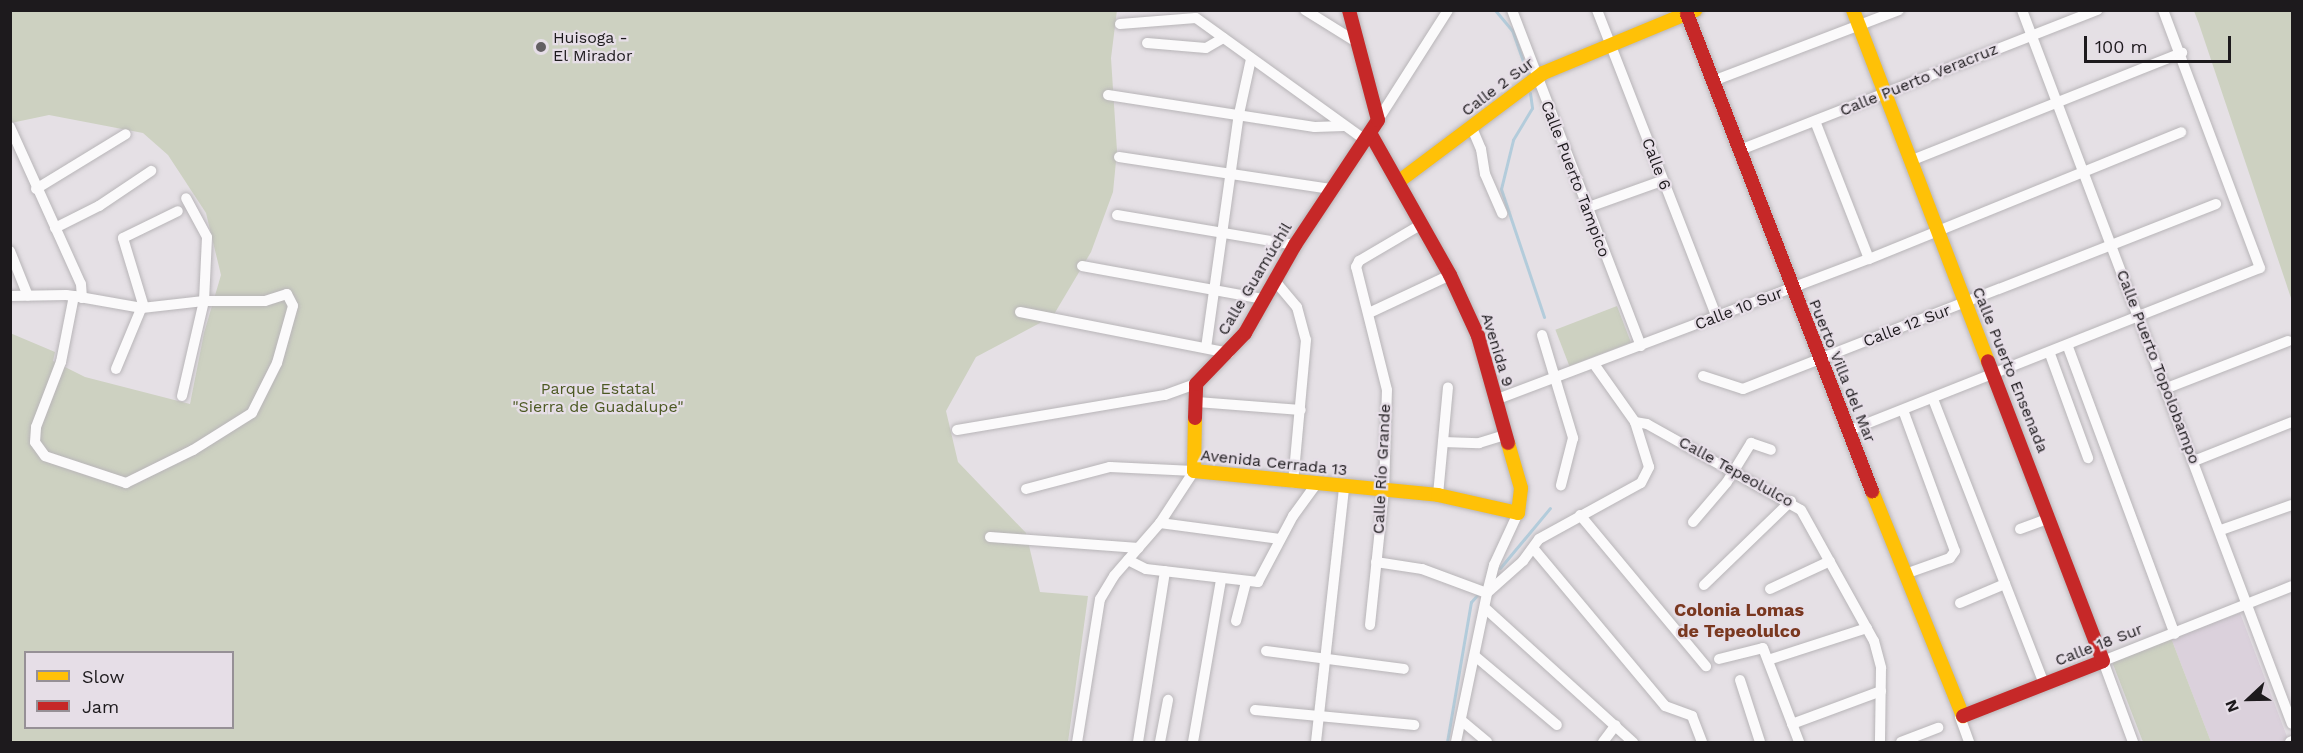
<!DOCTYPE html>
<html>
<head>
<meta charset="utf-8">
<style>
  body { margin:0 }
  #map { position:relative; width:2303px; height:753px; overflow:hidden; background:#e5e0e5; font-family:"Work Sans",sans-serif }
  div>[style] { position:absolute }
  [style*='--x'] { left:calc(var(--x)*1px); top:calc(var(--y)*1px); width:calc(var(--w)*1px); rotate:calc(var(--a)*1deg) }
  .built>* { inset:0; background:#dbd1dc }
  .green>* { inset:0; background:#cdd1c1; transform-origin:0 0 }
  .stream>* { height:3px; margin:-1.5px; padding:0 1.5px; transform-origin:1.5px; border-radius:1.5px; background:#b3ccdb }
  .roads { filter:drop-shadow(0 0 2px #b8b5b8) drop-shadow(0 0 2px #b8b5b8) }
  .street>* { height:10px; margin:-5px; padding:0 5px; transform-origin:5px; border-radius:5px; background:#fbfafb }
  .slow>* { height:14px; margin:-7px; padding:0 7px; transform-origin:7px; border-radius:7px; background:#ffc107 }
  .jam>* { height:14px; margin:-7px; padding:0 7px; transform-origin:7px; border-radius:7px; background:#c62828 }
  .dots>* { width:16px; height:16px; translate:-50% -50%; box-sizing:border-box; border:3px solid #e6dee7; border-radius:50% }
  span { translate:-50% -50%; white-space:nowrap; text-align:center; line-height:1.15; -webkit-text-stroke:4.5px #e6dee7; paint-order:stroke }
  .poi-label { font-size:16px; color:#1d1a1d }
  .left { translate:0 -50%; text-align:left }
  .street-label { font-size:16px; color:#1d1a1d }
  .park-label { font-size:16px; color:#4c5923 }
  .neighbourhood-label { font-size:18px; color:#7a3820; font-weight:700 }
  .frame { position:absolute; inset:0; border:12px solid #1d1a1d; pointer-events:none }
  .legend { position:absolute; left:24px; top:651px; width:210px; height:78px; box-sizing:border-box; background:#e6dee7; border:2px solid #969096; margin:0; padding:8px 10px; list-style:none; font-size:18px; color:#1d1a1d }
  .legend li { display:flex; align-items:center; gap:12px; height:30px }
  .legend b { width:30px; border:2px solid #969096 }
  .north { position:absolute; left:2219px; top:669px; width:60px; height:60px; -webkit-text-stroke:4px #e6dee7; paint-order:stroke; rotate:248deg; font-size:16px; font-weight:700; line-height:24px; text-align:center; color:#1d1a1d }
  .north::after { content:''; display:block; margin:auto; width:21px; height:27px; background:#1d1a1d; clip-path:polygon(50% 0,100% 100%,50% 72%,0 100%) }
  .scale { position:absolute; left:2084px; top:36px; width:147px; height:27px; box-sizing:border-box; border:3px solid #1d1a1d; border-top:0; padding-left:8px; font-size:18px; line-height:21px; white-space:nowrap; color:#1d1a1d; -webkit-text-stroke:4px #e6dee7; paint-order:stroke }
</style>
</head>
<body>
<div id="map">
  <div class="built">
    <div style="clip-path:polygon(2240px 613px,2289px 742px,2211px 742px,2171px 638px)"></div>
  </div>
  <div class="green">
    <div style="clip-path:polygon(evenodd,1117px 10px,1111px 58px,1117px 151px,1113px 192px,1091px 252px,1053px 316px,976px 357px,946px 411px,958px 462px,1026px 533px,1040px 592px,1088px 596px,1068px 742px,11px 742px,10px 333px,55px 352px,53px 361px,85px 377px,190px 404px,204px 333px,221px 275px,206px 213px,168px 155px,143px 133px,49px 115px,11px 123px,11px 11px,1117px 10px,26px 652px,232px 652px,232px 728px,26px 728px,26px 652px)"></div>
    <div style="clip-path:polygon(2194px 11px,2292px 11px,2292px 301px,2199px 24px)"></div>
    <div style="left:1617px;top:306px;width:39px;height:66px;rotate:69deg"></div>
    <div style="clip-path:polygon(2171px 638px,2211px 742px,2143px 742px,2111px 659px)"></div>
  </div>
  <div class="stream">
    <div style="--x:1495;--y:10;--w:26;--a:50"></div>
    <div style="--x:1512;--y:30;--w:48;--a:70.4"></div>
    <div style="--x:1530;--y:93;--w:15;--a:82"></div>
    <div style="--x:1532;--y:108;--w:37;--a:121"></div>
    <div style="--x:1513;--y:140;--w:50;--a:103.8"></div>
    <div style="--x:1501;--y:189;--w:135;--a:71.4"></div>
    <div style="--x:1500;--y:568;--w:78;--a:-50.2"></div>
    <div style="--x:1447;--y:742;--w:142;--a:-80.3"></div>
    <div style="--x:1471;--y:602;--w:12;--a:-48"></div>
  </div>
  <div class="roads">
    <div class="street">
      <div style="--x:1305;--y:10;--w:62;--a:31.9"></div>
      <div style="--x:1512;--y:10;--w:360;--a:69"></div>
      <div style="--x:1597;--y:10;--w:330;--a:68.7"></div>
      <div style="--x:2022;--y:10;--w:763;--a:69.29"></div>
      <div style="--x:1120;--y:24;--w:76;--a:-4.5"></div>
      <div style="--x:1196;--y:18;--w:208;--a:35.8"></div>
      <div style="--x:1147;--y:43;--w:59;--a:4.8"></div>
      <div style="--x:1206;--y:48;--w:20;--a:-30"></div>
      <div style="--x:1713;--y:81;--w:199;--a:-20.9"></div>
      <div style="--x:1108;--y:95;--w:209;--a:8.8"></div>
      <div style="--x:1315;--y:127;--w:29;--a:-2"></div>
      <div style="--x:1378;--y:120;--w:130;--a:-57.5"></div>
      <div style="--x:1815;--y:121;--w:148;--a:68.6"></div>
      <div style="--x:10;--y:127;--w:172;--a:65.7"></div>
      <div style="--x:81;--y:284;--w:14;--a:86"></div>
      <div style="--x:1472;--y:128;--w:23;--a:67"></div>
      <div style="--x:1481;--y:149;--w:25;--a:81"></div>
      <div style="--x:1485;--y:174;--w:43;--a:66.4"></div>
      <div style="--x:1740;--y:150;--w:384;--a:-21.4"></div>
      <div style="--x:1119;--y:157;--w:214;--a:8.6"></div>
      <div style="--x:1910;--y:161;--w:293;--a:-21.7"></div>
      <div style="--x:36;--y:189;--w:105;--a:-31.4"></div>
      <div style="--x:1586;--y:208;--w:81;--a:-19.6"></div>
      <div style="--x:1117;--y:215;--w:181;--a:9.6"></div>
      <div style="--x:55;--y:228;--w:49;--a:-26.6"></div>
      <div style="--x:99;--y:206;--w:63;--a:-33.9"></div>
      <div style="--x:10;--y:251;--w:48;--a:68.2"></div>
      <div style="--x:1082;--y:266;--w:185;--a:10.3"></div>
      <div style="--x:1275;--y:281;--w:34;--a:50"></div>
      <div style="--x:1297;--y:307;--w:34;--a:75"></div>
      <div style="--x:1306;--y:340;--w:143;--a:95.2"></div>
      <div style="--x:10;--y:296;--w:56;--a:-1"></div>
      <div style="--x:66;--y:295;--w:8;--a:7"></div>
      <div style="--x:74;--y:296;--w:69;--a:10"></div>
      <div style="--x:142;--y:308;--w:62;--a:-6.4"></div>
      <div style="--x:204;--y:301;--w:61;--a:0"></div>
      <div style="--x:265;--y:301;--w:23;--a:-18"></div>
      <div style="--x:287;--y:294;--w:13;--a:63"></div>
      <div style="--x:293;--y:306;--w:59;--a:105.7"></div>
      <div style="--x:277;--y:363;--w:56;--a:116.6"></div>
      <div style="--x:252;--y:413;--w:70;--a:147.9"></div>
      <div style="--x:193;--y:450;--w:75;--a:153.8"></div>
      <div style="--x:126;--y:483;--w:85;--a:-161.6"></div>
      <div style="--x:45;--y:456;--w:17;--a:-126"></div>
      <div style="--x:35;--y:442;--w:15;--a:-86"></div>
      <div style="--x:36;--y:427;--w:70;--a:-69"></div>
      <div style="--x:61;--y:362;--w:67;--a:-78.9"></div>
      <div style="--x:1020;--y:312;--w:213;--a:11.1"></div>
      <div style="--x:1369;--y:313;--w:89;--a:-25.1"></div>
      <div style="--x:1542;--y:335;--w:108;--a:73.2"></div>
      <div style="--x:1573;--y:438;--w:49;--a:104.3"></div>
      <div style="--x:2068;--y:347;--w:306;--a:69.6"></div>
      <div style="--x:1206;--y:348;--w:236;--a:-82"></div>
      <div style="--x:1239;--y:114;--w:56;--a:-77.7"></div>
      <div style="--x:2050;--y:354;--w:111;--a:69.9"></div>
      <div style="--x:1594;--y:364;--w:71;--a:54.7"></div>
      <div style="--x:1635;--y:422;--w:12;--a:9"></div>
      <div style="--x:1647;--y:424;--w:176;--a:29.2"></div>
      <div style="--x:1801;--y:510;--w:150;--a:60.9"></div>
      <div style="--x:1874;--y:641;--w:28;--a:75"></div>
      <div style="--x:1881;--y:668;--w:74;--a:90.8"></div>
      <div style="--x:116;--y:369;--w:70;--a:-67.4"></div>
      <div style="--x:143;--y:304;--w:69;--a:-106.9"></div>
      <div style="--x:123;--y:238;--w:61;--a:-26.1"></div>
      <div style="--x:1703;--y:376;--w:42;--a:18"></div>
      <div style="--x:1743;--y:389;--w:508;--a:-21.36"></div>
      <div style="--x:2167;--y:388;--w:130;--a:-21.2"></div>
      <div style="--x:182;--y:396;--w:98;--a:-77"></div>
      <div style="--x:204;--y:301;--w:64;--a:-87.3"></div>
      <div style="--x:207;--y:237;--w:44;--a:-118.3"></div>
      <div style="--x:1933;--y:399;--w:306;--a:68.7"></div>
      <div style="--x:1495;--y:400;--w:400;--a:-20.7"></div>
      <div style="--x:1869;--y:259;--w:337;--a:-22.1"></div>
      <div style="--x:1197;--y:402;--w:104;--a:4.4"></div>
      <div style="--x:1903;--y:410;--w:150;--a:69.8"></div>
      <div style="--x:1955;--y:551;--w:9;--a:126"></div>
      <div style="--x:1950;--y:558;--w:48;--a:160.4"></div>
      <div style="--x:957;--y:430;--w:211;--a:-9.6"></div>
      <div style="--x:1165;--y:395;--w:33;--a:-20"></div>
      <div style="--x:1848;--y:431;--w:443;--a:-21.6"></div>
      <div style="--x:2260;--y:268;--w:276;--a:-110.6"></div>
      <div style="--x:1443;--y:442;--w:36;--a:2"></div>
      <div style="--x:1479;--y:443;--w:28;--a:-17"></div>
      <div style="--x:2194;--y:461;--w:105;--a:-21.7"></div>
      <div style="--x:1026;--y:489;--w:87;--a:-14.7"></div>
      <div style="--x:1110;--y:467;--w:84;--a:2.7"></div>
      <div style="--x:1194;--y:471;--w:62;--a:123.2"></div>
      <div style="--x:1160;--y:523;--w:70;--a:131"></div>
      <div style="--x:1114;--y:576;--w:27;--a:121"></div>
      <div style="--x:1100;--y:599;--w:145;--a:99.1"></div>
      <div style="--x:1438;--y:495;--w:108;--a:-84.7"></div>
      <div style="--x:1580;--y:515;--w:197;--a:50.2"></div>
      <div style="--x:1693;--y:522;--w:52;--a:-49.6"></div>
      <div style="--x:1727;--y:482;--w:46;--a:-58.4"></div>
      <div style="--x:1751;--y:443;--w:21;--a:19"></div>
      <div style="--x:1160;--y:523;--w:121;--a:7.6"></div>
      <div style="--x:2020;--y:529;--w:32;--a:-20"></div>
      <div style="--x:2221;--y:530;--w:75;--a:-19.4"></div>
      <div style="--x:990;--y:537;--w:149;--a:4.2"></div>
      <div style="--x:1533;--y:548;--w:206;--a:50.1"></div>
      <div style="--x:1665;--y:706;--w:29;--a:20"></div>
      <div style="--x:1692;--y:716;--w:28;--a:69"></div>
      <div style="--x:1128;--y:560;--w:20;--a:27"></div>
      <div style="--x:1146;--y:569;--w:113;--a:6.6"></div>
      <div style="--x:1258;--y:582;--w:75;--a:-62.1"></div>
      <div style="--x:1293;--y:516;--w:39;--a:-54"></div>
      <div style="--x:1376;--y:562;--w:47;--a:8.7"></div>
      <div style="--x:1422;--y:569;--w:69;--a:20.3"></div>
      <div style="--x:1487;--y:593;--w:29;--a:-76"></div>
      <div style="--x:1494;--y:565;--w:57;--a:-65.2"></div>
      <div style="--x:1704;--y:585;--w:121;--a:-44"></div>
      <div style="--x:1770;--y:589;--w:66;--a:-25"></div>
      <div style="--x:1960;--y:603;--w:49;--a:-22.9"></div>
      <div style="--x:1485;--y:608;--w:200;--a:42.2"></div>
      <div style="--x:1236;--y:621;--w:40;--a:-75.6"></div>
      <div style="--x:1370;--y:625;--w:136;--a:-84.1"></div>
      <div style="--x:1384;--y:490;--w:100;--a:-88.3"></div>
      <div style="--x:1387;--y:390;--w:127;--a:-104.1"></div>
      <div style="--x:1356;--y:267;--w:7;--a:-63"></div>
      <div style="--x:1359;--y:261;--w:73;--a:-30.4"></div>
      <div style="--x:1266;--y:651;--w:139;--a:7.4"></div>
      <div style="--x:1475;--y:656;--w:107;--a:40.1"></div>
      <div style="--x:1719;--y:659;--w:45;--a:-14"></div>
      <div style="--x:1763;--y:648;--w:101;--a:69"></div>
      <div style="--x:1768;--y:660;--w:104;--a:-17.9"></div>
      <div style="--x:1740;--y:680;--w:65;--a:72.1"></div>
      <div style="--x:1255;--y:710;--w:160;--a:5.4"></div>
      <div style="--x:1960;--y:717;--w:27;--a:70"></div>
      <div style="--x:1461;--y:720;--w:34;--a:40"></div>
      <div style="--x:1792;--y:724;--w:95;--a:-20.3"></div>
      <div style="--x:1138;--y:742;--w:173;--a:-81"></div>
      <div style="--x:1160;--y:742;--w:43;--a:-79.2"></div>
      <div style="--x:1193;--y:742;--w:164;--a:-80.2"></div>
      <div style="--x:1316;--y:742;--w:257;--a:-83.7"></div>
      <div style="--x:1456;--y:742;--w:152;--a:-78.2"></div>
      <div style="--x:1487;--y:593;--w:48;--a:-41.6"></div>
      <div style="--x:1523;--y:561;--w:27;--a:-54"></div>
      <div style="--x:1539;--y:539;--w:116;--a:-28.8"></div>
      <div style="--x:1641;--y:483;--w:18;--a:-63"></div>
      <div style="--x:1649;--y:467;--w:47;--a:-107.3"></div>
      <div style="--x:1603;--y:742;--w:21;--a:-53"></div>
      <div style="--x:1901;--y:742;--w:40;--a:-21"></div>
      <div style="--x:2133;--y:742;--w:86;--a:-110.3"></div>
      <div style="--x:2103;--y:661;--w:203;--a:-21.6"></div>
      <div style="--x:2290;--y:742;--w:2;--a:-27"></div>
    </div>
    <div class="slow">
      <div style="--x:1853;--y:10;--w:376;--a:69"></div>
      <div style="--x:1398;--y:182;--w:181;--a:-36.9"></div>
      <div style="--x:1543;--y:73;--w:165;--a:-22.5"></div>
      <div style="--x:1195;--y:418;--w:53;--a:91.1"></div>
      <div style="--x:1194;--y:471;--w:245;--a:5.6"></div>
      <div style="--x:1438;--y:495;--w:82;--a:12.7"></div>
      <div style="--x:1518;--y:513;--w:25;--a:-83"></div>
      <div style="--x:1521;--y:488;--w:47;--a:-106.1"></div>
      <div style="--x:1872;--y:491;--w:243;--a:68"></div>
    </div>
    <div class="jam">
      <div style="--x:1687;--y:14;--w:512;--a:68.8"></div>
      <div style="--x:1370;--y:133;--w:163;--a:60.6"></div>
      <div style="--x:1450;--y:275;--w:67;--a:65.3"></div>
      <div style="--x:1478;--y:336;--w:111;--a:74.3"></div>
      <div style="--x:1195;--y:418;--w:34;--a:-88"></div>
      <div style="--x:1196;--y:384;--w:71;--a:-46.1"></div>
      <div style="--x:1245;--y:333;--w:101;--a:-60.4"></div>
      <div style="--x:1295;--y:245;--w:150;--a:-56.4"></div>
      <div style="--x:1378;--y:120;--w:114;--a:-104.8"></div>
      <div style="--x:1963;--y:716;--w:150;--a:-21.4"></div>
      <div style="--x:2103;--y:661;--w:321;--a:-111"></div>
    </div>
  </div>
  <div class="dots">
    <div style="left:541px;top:47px;background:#635f63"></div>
  </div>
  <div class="poi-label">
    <span class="left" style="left:553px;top:47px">Huisoga -<br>El Mirador</span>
  </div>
  <div class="street-label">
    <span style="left:1919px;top:80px;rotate:-22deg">Calle Puerto Veracruz</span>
    <span style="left:1498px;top:87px;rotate:-37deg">Calle 2 Sur</span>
    <span style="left:1656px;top:164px;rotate:69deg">Calle 6</span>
    <span style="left:1575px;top:179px;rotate:69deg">Calle Puerto Tampico</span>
    <span style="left:1255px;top:279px;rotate:-59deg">Calle Guamúchil</span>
    <span style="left:1739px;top:309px;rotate:-21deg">Calle 10 Sur</span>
    <span style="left:1907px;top:326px;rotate:-21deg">Calle 12 Sur</span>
    <span style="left:1497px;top:350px;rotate:73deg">Avenida 9</span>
    <span style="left:2158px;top:367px;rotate:69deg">Calle Puerto Topolobampo</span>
    <span style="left:2010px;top:370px;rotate:68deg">Calle Puerto Ensenada</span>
    <span style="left:1842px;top:371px;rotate:68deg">Puerto Villa del Mar</span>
    <span style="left:1274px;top:463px;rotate:6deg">Avenida Cerrada 13</span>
    <span style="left:1382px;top:469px;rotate:-87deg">Calle Río Grande</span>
    <span style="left:1736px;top:472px;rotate:29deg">Calle Tepeolulco</span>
    <span style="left:2099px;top:645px;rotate:-21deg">Calle 18 Sur</span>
  </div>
  <div class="park-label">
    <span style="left:598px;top:398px">Parque Estatal<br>"Sierra de Guadalupe"</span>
  </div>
  <div class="neighbourhood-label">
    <span style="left:1739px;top:621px">Colonia Lomas<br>de Tepeolulco</span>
  </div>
  <div class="frame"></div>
  <ul class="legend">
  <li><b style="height:8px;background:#ffc107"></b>Slow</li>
  <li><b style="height:8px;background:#c62828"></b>Jam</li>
  </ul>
  <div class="north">N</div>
  <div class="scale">100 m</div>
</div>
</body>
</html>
